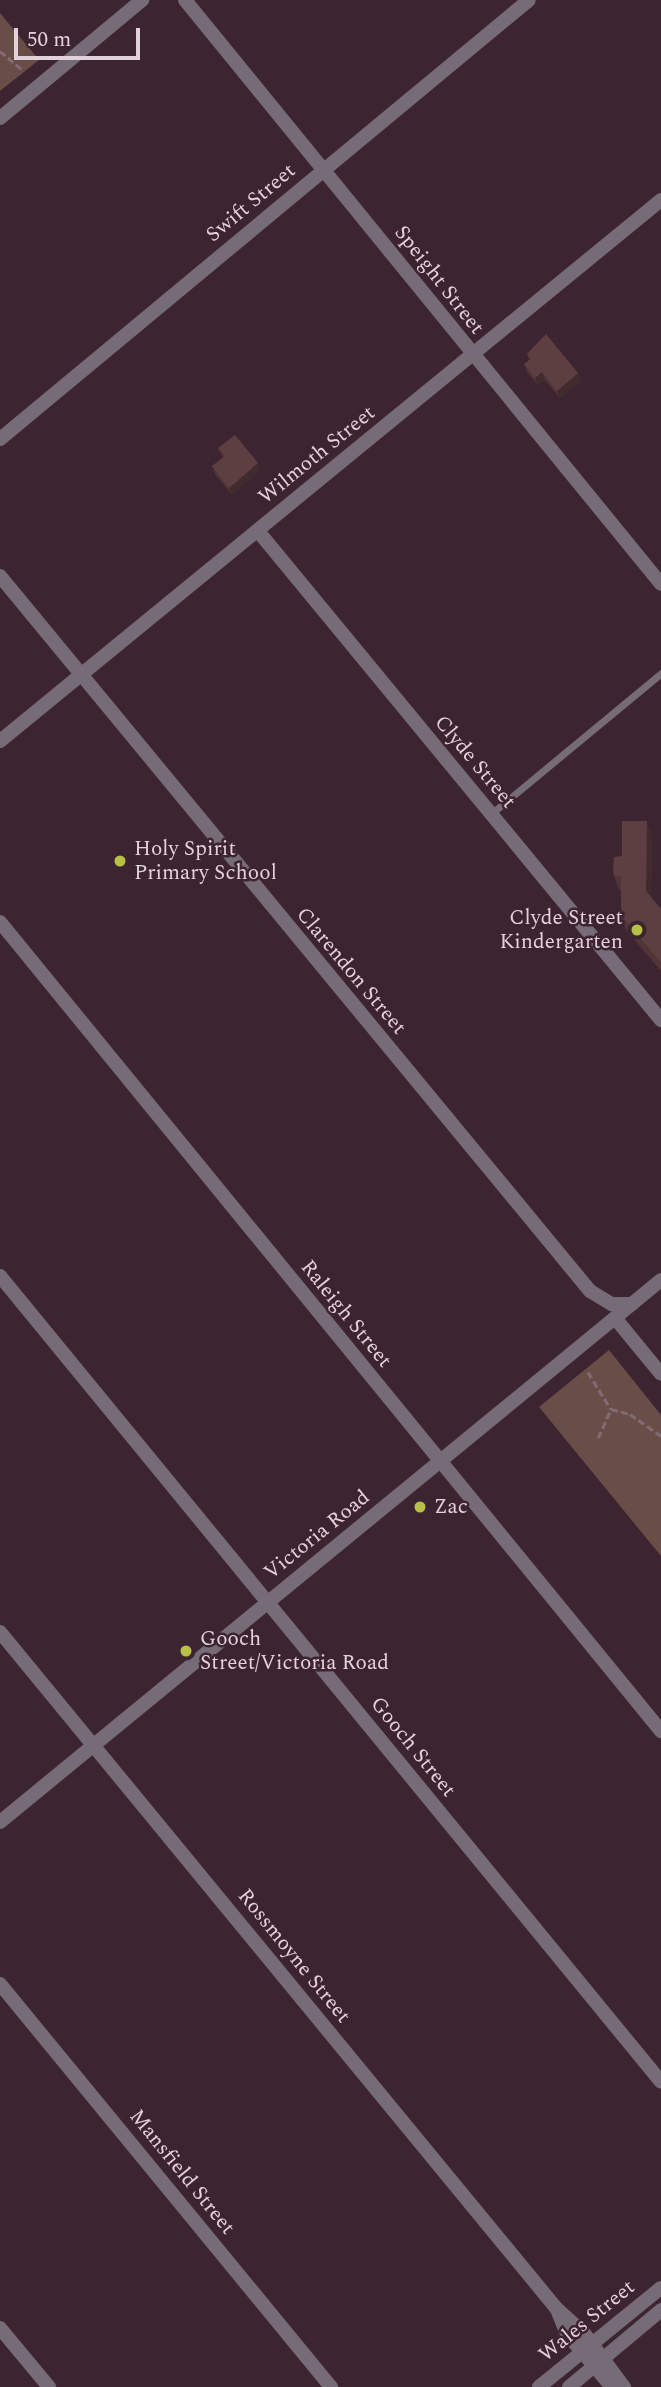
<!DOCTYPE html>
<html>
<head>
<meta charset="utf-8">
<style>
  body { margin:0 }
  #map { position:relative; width:661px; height:2387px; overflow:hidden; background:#3d2431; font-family:Spectral,serif }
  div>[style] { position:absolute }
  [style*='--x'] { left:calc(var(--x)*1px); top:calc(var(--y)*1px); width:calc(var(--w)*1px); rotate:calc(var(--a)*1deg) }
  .green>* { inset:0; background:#684e46 }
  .path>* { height:2.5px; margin-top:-1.25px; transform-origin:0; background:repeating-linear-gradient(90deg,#816b76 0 7px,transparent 0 10.5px) }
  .service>* { height:7px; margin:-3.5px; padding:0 3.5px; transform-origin:3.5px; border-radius:3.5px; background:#766c77 }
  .minor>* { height:14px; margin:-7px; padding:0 7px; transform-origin:7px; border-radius:7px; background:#766c77 }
  .tertiary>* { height:14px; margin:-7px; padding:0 7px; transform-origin:7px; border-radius:7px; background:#766c77 }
  .wall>* { inset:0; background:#503538 }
  .shaded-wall>* { inset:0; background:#412b2e }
  .building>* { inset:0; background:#5d3e41 }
  .dots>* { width:19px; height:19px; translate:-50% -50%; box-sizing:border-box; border:4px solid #3d2431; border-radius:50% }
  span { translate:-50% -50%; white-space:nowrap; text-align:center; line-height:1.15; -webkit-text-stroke:5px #3d2431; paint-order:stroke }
  .street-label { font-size:21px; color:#e3d2da }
  .poi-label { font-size:21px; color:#e3d2da }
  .left { translate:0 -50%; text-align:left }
  .right { translate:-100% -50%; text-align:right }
  .scale { position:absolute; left:14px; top:28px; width:126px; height:32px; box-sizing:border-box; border:4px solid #e3d2da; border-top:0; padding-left:9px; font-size:21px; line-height:24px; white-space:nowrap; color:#e3d2da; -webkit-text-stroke:5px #3d2431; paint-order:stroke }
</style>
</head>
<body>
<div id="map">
  <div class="green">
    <div style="clip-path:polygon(0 13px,39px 60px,0 91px)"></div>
    <div style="clip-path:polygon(609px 1350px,661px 1415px,661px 1556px,539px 1407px)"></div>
  </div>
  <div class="path">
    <div style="--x:0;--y:51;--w:31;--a:40"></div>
    <div style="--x:588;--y:1372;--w:44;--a:58.1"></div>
    <div style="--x:611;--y:1409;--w:20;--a:15"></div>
    <div style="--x:630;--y:1414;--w:38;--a:35"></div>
    <div style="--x:598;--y:1438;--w:32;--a:-66"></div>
  </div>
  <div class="service">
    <div style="--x:492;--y:813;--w:219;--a:-39.6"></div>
  </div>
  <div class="minor">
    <div style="--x:185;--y:0;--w:753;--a:50.82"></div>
    <div style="--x:0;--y:118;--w:185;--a:-39.7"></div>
    <div style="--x:0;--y:439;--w:687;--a:-39.69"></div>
    <div style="--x:258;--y:531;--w:634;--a:50.51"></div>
    <div style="--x:0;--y:576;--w:927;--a:50.47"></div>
    <div style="--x:590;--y:1291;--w:26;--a:31"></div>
    <div style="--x:612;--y:1304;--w:20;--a:0"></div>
    <div style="--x:0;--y:741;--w:854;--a:-39.3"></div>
    <div style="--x:0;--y:922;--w:1045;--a:50.75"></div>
    <div style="--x:0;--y:1276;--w:1042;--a:50.64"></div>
    <div style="--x:615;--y:1318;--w:72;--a:50.6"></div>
    <div style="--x:0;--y:1632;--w:875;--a:50.56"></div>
    <div style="--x:556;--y:2308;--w:36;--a:42"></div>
    <div style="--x:583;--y:2332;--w:69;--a:53.3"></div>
    <div style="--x:0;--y:1984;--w:522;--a:50.6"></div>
    <div style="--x:558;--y:2312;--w:24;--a:68"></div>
    <div style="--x:567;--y:2334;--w:70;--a:49.7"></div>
    <div style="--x:0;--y:2328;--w:77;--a:50.3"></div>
    <div style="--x:539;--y:2387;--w:157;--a:-39.1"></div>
    <div style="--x:569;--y:2387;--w:120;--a:-39.9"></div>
  </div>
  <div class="tertiary">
    <div style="--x:0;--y:1822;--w:855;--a:-39.35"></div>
  </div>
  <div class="wall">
    <div style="clip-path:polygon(527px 354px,578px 373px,581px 381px,560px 398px,545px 380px,538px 385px,527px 372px,524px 364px,529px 360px)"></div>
    <div style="clip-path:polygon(218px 448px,260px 470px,232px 495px,215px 474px,212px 466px,223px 458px)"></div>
    <div style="clip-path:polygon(652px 835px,651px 897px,661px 909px,661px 971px,626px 930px,621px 915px,621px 890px,619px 890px,614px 876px)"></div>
  </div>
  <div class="shaded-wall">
    <div style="clip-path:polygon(542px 372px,545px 380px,538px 385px,535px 378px)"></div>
    <div style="clip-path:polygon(578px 373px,581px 381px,560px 398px,557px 391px)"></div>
    <div style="clip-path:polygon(258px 463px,260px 470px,232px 495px,229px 488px)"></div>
    <div style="clip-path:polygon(647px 821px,652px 835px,651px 905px,646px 891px)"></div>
  </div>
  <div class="building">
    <div style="clip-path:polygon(546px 334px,578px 373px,557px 391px,542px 372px,535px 378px,524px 364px,531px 359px,527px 354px)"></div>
    <div style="clip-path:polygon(235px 435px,258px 463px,229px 488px,212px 466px,225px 456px,218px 448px)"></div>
    <div style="clip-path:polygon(622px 821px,647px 821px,646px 891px,661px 909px,661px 963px,621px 915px,621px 876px,614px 876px,613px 869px,614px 857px,622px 856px)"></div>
  </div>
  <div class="dots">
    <div style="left:120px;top:861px;background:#b7c148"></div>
    <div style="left:637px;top:930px;background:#b7c148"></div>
    <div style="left:420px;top:1507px;background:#b7c148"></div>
    <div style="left:186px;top:1651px;background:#b7c148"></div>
  </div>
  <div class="street-label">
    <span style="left:251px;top:203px;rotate:-40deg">Swift Street</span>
    <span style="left:439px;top:280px;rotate:52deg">Speight Street</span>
    <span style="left:317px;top:455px;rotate:-39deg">Wilmoth Street</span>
    <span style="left:475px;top:762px;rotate:50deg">Clyde Street</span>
    <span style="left:351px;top:971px;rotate:50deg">Clarendon Street</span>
    <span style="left:346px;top:1314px;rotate:51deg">Raleigh Street</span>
    <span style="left:317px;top:1535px;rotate:-39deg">Victoria Road</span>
    <span style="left:413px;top:1747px;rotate:51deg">Gooch Street</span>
    <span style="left:294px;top:1956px;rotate:51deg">Rossmoyne Street</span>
    <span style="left:182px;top:2172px;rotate:51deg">Mansfield Street</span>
    <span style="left:587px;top:2321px;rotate:-39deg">Wales Street</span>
  </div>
  <div class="poi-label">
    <span class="left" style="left:134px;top:861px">Holy Spirit<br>Primary School</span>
    <span class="right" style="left:623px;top:930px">Clyde Street<br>Kindergarten</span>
    <span class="left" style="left:434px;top:1507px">Zac</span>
    <span class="left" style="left:200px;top:1651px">Gooch<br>Street/Victoria Road</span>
  </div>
  <div class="scale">50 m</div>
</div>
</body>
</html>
